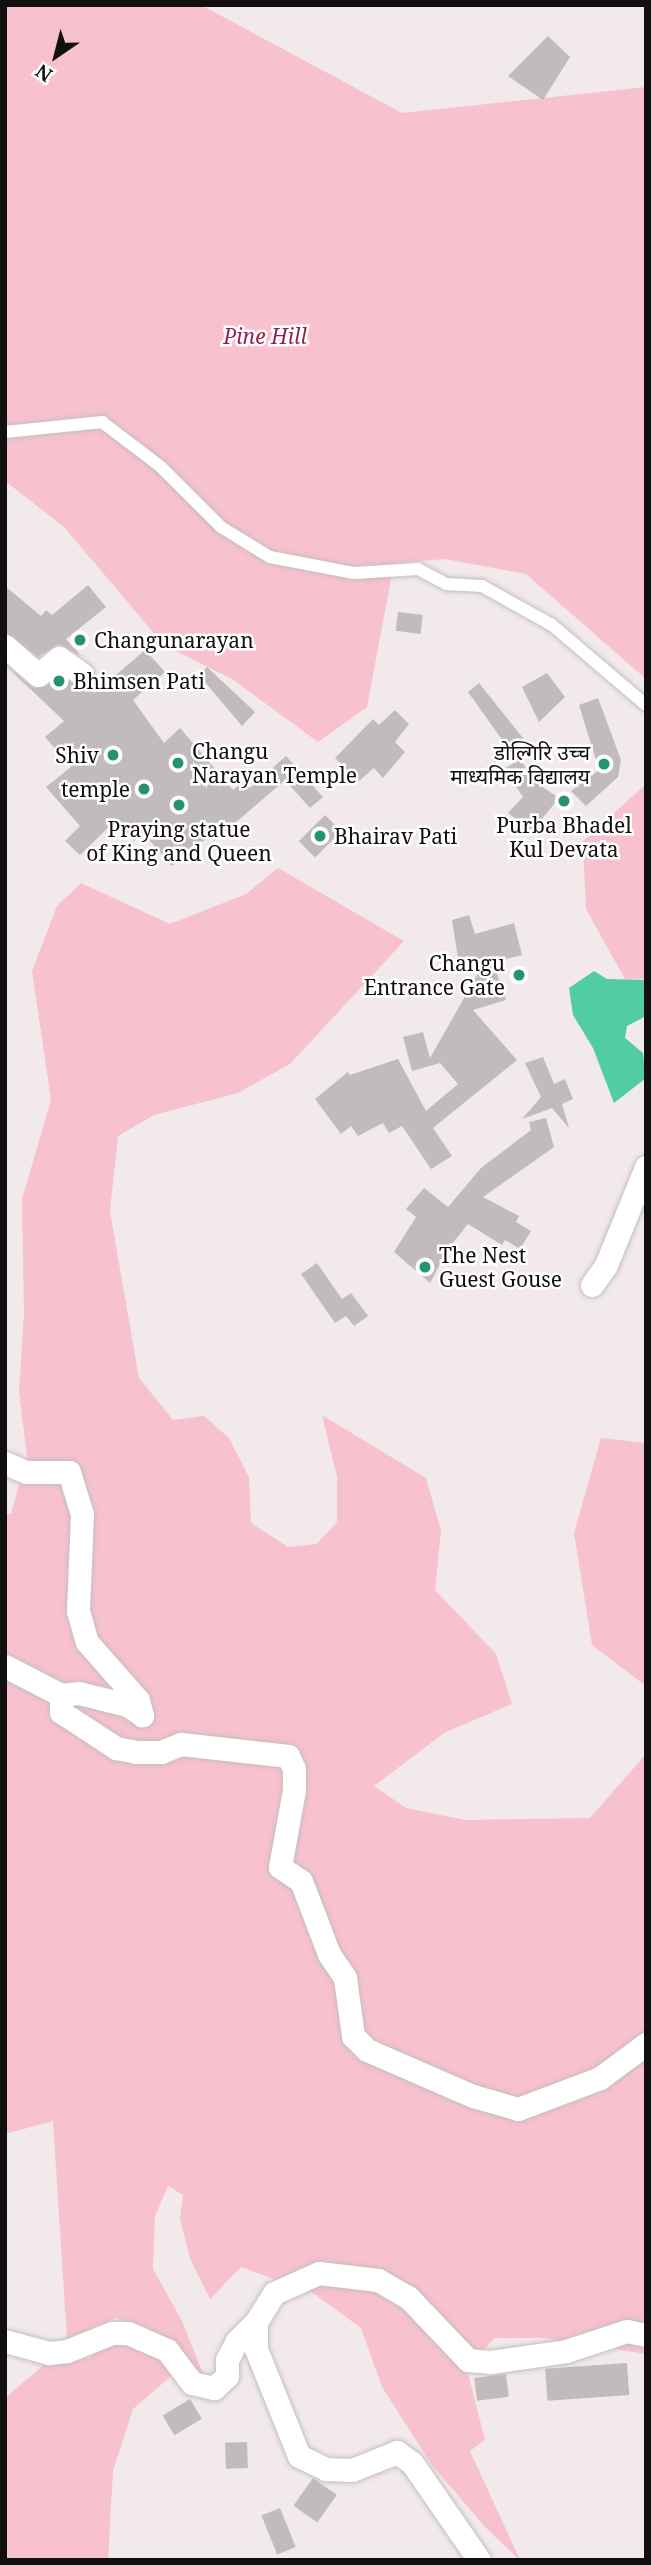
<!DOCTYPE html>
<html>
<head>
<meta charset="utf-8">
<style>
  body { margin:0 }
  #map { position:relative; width:651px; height:2565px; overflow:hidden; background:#f1e9eb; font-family:"Noto Serif","Noto Sans Devanagari",serif }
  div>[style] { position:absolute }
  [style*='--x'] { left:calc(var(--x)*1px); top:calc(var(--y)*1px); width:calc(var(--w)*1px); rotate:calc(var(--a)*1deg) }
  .green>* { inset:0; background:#f8c1ce }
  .water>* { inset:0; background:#52cca5 }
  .building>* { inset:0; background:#c2bbbc; transform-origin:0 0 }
  .roads { filter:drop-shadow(0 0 2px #c5bebf) drop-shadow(0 0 2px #c5bebf) }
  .lane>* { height:12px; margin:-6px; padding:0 6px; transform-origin:6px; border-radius:6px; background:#fff }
  .street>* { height:23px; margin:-11.5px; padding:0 11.5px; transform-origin:11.5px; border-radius:11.5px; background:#fff }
  .dots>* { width:19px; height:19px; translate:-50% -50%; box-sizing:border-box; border:4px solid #fff; border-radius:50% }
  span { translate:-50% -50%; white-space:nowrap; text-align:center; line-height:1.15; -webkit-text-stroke:5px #fff; paint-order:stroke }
  .park-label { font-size:21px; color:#95214e; font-style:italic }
  .poi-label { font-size:21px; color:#120f10 }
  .left { translate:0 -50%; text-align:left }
  .right { translate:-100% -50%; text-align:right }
  .frame { position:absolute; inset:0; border:7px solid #120f10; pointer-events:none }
  .north { position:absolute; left:21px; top:21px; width:70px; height:70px; -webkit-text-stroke:5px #fff; paint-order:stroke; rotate:215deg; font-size:19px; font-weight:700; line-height:28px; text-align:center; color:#120f10 }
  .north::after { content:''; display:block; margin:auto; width:24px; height:32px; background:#120f10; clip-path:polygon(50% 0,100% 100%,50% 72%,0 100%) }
</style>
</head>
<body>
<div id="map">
  <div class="green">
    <div style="clip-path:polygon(5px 5px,201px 5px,402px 113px,646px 87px,646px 679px,526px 574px,445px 559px,394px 563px,367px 707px,318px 742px,232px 679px,164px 645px,64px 527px,5px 481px)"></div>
    <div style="clip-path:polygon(646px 784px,646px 979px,625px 979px,586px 909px,583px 841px)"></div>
    <div style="clip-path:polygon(278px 868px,404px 941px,290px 1064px,238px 1093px,154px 1115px,118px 1136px,110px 1211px,139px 1378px,173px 1420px,204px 1416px,229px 1438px,249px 1477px,251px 1523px,288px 1547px,317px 1544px,337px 1522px,337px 1477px,322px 1415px,426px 1478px,441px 1531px,435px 1590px,496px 1654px,512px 1704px,444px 1733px,374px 1786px,406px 1808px,465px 1820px,590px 1818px,646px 1754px,646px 2354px,545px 2338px,494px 2338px,467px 2369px,485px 2440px,470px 2451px,520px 2560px,485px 2527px,432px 2465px,382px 2387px,361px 2328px,313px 2293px,241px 2267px,210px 2299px,190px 2259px,180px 2218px,183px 2195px,168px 2186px,155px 2216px,153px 2269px,182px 2321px,203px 2374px,148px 2328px,116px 2318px,67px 2339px,53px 2121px,5px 2134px,5px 1514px,11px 1514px,27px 1456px,19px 1392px,24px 1313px,22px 1199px,51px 1100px,32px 971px,57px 906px,81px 883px,170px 924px,246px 894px)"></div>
    <div style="clip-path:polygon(601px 1438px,646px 1443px,646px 1686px,592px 1645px,574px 1533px)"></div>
    <div style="clip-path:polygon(126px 2340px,164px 2357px,171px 2376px,133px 2409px,113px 2471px,108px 2560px,5px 2560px,5px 2398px,46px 2363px,90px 2358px,96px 2349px)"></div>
  </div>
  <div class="water">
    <div style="clip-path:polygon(594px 971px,607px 979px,646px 980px,646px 1016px,627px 1026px,625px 1038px,643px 1053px,646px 1078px,614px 1103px,593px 1048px,573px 1015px,569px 988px)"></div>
  </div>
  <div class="building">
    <div style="clip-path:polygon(548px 36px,570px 57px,543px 100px,508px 76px)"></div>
    <div style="clip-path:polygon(88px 585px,106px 607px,66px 639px,81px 656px,59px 644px,38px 657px,5px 632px,5px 586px,41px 616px,46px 610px,52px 615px)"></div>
    <div style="left:398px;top:612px;width:25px;height:19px;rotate:7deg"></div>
    <div style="clip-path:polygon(145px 650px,165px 672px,133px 700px,164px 743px,180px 728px,233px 790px,244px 781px,250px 788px,286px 756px,323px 797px,310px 808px,285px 780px,214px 841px,210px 836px,172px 866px,143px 833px,134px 841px,116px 820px,80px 855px,65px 841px,80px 826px,46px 787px,71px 767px,45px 737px,64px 721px,5px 665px,34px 688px,46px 686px,60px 676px,95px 693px)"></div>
    <div style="clip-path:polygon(207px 667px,255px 712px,242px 726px,199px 675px)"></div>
    <div style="clip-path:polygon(547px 673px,565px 697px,539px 722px,522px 687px)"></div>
    <div style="clip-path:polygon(479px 683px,531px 748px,513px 755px,468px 692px)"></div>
    <div style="clip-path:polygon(598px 698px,621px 760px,618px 777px,586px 806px,571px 791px,599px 770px,579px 705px)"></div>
    <div style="clip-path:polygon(395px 710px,409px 724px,395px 742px,405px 752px,383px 778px,374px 768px,359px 781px,335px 758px,373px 719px,379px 725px)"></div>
    <div style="clip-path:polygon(520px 759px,535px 782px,559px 798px,532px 831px,508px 813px,523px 797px,504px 769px)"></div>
    <div style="left:325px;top:815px;width:23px;height:37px;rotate:45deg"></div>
    <div style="clip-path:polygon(469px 915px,475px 934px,514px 923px,522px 955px,493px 962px,506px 1000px,473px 1010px,517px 1060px,433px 1128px,452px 1156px,431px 1169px,402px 1126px,389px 1133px,383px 1123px,358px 1136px,351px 1126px,341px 1134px,315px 1099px,348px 1072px,350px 1075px,398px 1059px,426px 1111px,458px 1084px,440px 1063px,412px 1071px,403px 1037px,423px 1032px,430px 1058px,484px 963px,460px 970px,452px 920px)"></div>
    <div style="clip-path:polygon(543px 1057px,554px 1084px,565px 1079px,573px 1099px,562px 1104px,569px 1128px,552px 1108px,522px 1119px,541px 1097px,525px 1063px)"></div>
    <div style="clip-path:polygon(546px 1118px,554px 1147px,483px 1197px,519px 1216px,516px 1222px,531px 1231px,520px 1249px,505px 1240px,502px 1245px,468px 1224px,448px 1249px,430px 1283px,394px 1252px,416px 1217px,406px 1209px,424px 1188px,448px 1207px,481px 1168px,531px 1130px,529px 1122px)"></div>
    <div style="clip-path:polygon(317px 1263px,342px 1299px,351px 1293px,368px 1316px,354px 1326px,346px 1316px,335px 1323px,301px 1274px)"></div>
    <div style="left:627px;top:2363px;width:32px;height:82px;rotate:86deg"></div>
    <div style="left:506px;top:2374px;width:23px;height:32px;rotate:83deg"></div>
    <div style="left:190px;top:2399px;width:23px;height:32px;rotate:59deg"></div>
    <div style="left:247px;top:2442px;width:26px;height:22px;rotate:88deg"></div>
    <div style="left:313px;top:2478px;width:29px;height:34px;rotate:35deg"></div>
    <div style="left:280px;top:2508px;width:42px;height:20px;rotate:68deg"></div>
  </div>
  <div class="roads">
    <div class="lane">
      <div style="--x:5;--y:432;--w:98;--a:-5.9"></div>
      <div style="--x:102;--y:422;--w:74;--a:37.3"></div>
      <div style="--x:161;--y:467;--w:85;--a:45"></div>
      <div style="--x:221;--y:527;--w:57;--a:31.5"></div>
      <div style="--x:270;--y:557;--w:86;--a:10.8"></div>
      <div style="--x:354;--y:573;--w:64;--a:-3.6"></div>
      <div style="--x:418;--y:569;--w:32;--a:28"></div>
      <div style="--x:446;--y:584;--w:36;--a:3"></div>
      <div style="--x:482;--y:586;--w:80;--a:29.1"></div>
      <div style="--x:552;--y:625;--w:123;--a:40.4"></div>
    </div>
    <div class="street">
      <div style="--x:5;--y:646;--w:44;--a:41.3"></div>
      <div style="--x:38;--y:675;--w:27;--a:-39"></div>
      <div style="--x:59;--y:658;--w:28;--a:35"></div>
      <div style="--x:592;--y:1285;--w:24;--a:-55"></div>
      <div style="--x:606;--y:1265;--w:106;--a:-67.8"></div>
      <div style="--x:5;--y:1463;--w:23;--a:23"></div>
      <div style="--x:26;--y:1472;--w:43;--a:0"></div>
      <div style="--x:69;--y:1472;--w:44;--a:72.8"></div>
      <div style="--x:82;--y:1514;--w:97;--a:92.4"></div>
      <div style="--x:78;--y:1611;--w:32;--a:74"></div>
      <div style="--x:87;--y:1642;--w:77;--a:48.7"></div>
      <div style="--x:138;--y:1700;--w:16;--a:75"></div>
      <div style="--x:142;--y:1715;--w:18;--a:-146"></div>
      <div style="--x:127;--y:1705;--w:49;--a:-166"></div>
      <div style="--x:79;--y:1693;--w:18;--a:174"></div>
      <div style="--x:61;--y:1695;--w:17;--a:90"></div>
      <div style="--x:61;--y:1712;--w:66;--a:33.2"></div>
      <div style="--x:116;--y:1748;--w:20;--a:11"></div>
      <div style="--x:136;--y:1752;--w:25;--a:0"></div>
      <div style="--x:161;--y:1752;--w:22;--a:-22"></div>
      <div style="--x:181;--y:1744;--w:108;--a:6.4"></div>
      <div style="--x:288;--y:1756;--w:14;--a:65"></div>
      <div style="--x:294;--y:1769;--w:21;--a:90"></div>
      <div style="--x:294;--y:1790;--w:78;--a:100.3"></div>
      <div style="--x:280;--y:1867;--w:25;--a:34"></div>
      <div style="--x:301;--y:1881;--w:78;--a:69"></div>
      <div style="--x:329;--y:1954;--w:29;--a:56"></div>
      <div style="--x:345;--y:1978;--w:59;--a:82.1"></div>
      <div style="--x:353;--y:2036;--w:20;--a:45"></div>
      <div style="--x:367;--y:2050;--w:116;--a:23.5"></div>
      <div style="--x:473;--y:2096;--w:47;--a:16.1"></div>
      <div style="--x:518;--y:2109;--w:88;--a:-20.7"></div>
      <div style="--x:600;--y:2078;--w:57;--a:-36.5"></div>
      <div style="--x:5;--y:1666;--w:63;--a:27.4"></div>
      <div style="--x:5;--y:2341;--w:46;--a:15.3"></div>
      <div style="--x:49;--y:2353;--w:18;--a:-6"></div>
      <div style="--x:67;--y:2351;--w:48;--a:-21.8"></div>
      <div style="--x:112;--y:2333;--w:16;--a:0"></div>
      <div style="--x:128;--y:2333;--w:43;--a:23.6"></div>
      <div style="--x:167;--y:2350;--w:41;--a:52.9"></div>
      <div style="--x:192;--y:2383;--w:23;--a:13"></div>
      <div style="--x:214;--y:2388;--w:18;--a:-43"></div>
      <div style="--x:227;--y:2376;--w:16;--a:-90"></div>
      <div style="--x:227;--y:2360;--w:20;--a:-63"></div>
      <div style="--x:236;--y:2342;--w:28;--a:-45"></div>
      <div style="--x:479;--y:2560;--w:118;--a:-124.6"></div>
      <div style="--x:412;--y:2463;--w:19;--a:-144"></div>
      <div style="--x:397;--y:2452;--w:48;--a:158.2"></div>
      <div style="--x:352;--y:2470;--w:26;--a:-178"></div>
      <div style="--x:326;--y:2469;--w:30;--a:-154"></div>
      <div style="--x:299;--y:2456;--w:115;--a:-111.9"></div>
      <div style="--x:256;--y:2349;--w:27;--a:-90"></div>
      <div style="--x:256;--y:2322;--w:34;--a:-58"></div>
      <div style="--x:274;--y:2293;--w:49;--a:-24"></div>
      <div style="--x:319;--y:2273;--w:59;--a:6.8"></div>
      <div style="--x:378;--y:2280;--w:34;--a:30"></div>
      <div style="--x:408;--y:2297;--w:87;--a:46.4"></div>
      <div style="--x:468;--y:2360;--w:22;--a:5"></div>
      <div style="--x:490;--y:2362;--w:77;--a:-8.2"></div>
      <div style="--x:566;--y:2351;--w:64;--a:-18.2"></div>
      <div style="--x:627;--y:2331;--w:19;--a:12"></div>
    </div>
  </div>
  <div class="dots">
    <div style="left:80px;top:640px;background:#249273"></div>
    <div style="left:59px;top:681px;background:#249273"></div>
    <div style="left:113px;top:755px;background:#249273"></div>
    <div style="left:178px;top:763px;background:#249273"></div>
    <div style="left:604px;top:764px;background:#249273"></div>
    <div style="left:144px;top:789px;background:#249273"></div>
    <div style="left:564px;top:801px;background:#249273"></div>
    <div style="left:179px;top:805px;background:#249273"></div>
    <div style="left:320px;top:836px;background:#249273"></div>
    <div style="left:519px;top:975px;background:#249273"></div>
    <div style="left:425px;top:1267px;background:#249273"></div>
  </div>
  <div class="park-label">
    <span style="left:265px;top:336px">Pine Hill</span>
  </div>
  <div class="poi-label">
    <span class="left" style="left:94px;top:640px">Changunarayan</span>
    <span class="left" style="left:73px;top:681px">Bhimsen Pati</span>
    <span class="left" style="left:192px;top:763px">Changu<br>Narayan Temple</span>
    <span class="right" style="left:590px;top:764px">डोल्गिरि उच्च<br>माध्यमिक विद्यालय</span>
    <span class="right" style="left:99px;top:755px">Shiv</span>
    <span class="right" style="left:130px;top:789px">temple</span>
    <span style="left:564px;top:837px">Purba Bhadel<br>Kul Devata</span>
    <span style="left:179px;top:841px">Praying statue<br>of King and Queen</span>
    <span class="left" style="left:334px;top:836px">Bhairav Pati</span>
    <span class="right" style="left:505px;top:975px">Changu<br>Entrance Gate</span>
    <span class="left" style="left:439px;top:1267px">The Nest<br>Guest Gouse</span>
  </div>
  <div class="frame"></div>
  <div class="north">N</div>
</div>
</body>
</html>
